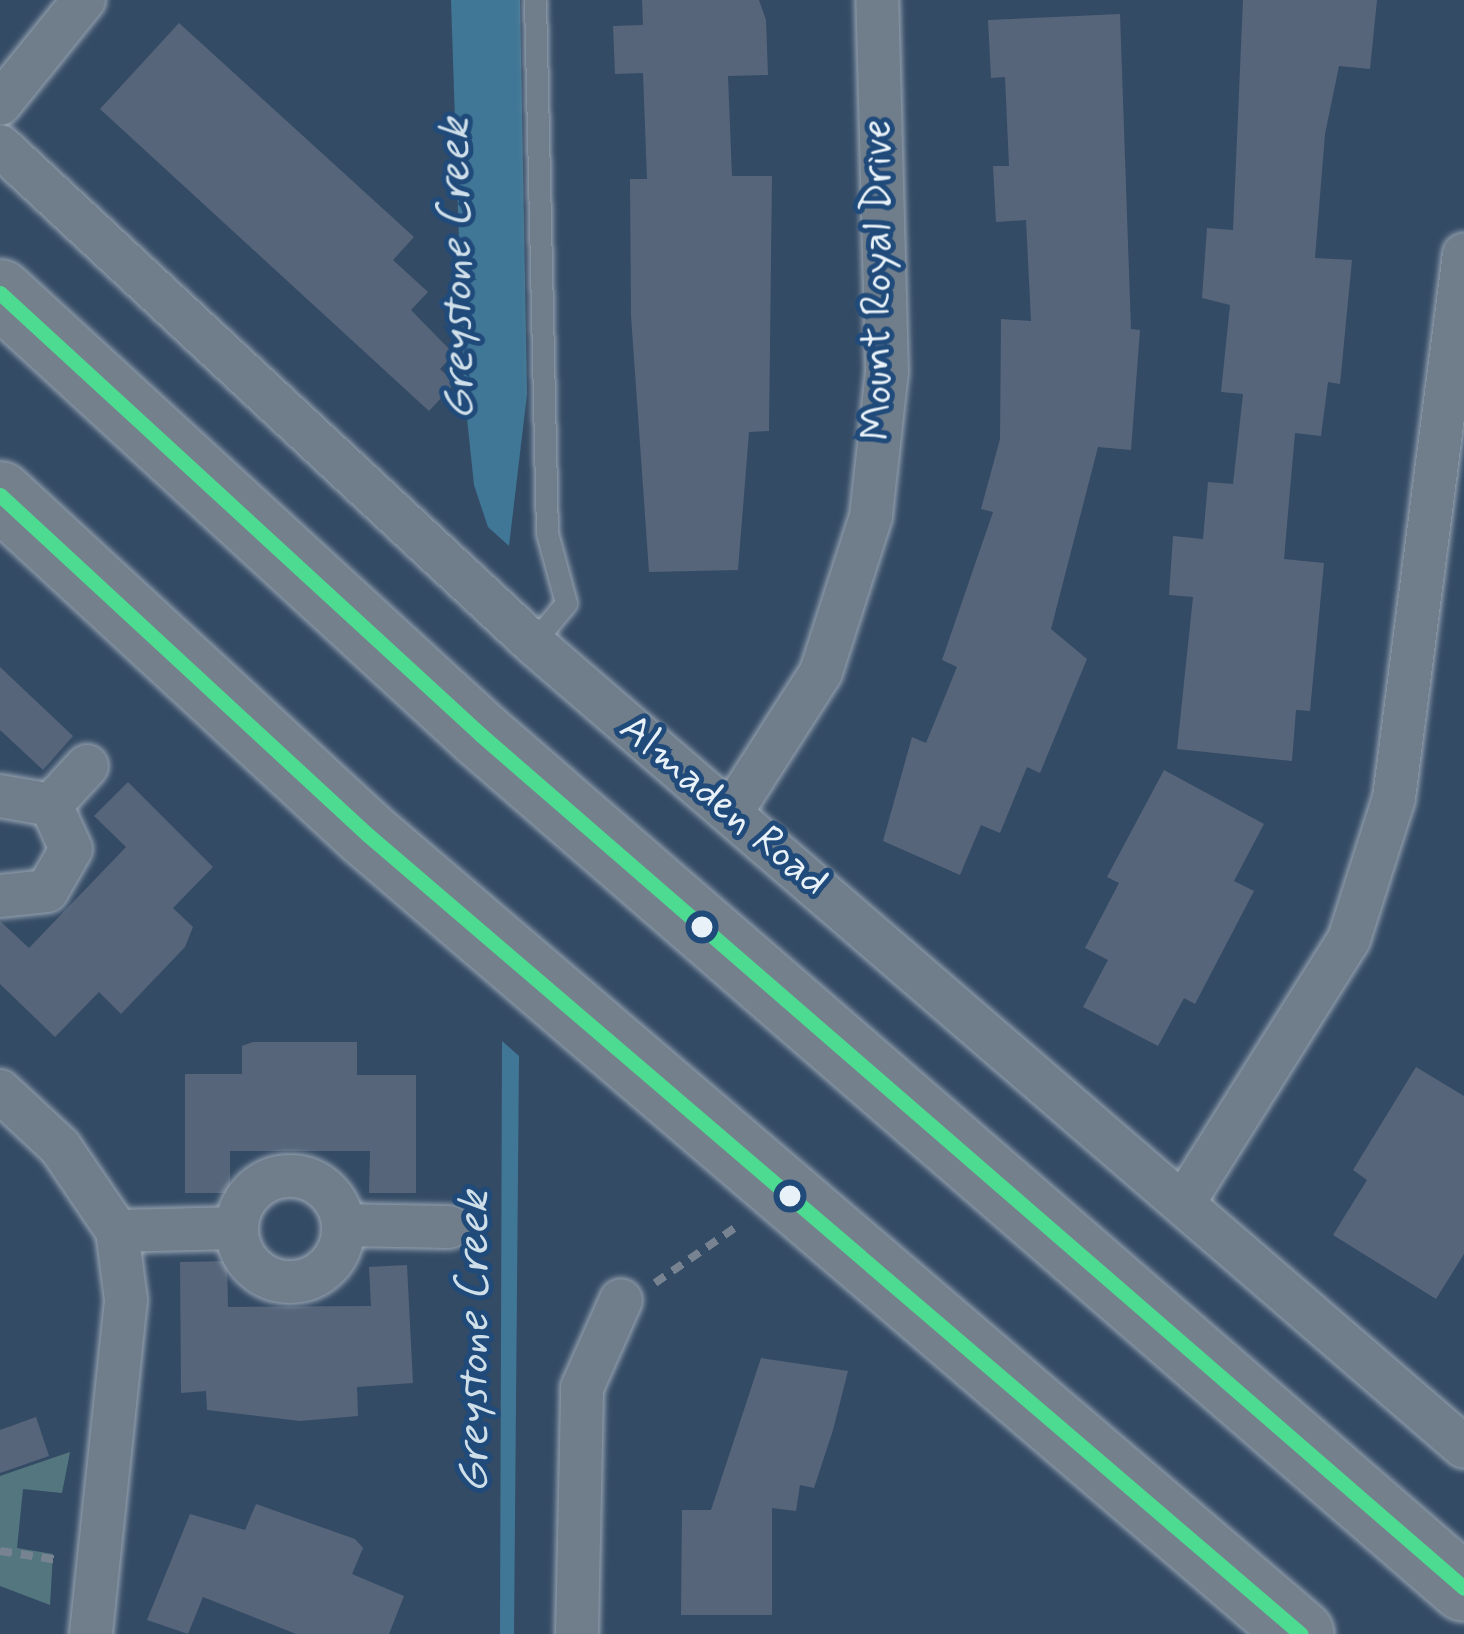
<!DOCTYPE html>
<html>
<head>
<meta charset="utf-8">
<style>
  body { margin:0 }
  #map { position:relative; width:1464px; height:1634px; overflow:hidden; background:#344b65; font-family:Mynerve,sans-serif }
  div>[style] { position:absolute }
  [style*='--x'] { left:calc(var(--x)*1px); top:calc(var(--y)*1px); width:calc(var(--w)*1px); rotate:calc(var(--a)*1deg) }
  .green>* { inset:0; background:#54777f }
  .water>* { inset:0; background:#417796 }
  .building>* { inset:0; background:#56657a }
  .path>* { height:8px; margin-top:-4px; transform-origin:0; background:repeating-linear-gradient(90deg,#778390 0 12px,transparent 0 21px) }
  .roads { filter:drop-shadow(0 0 3px #9aa6b3) drop-shadow(0 0 3px #9aa6b3) }
  .lane>* { height:21px; margin:-10.5px; padding:0 10.5px; transform-origin:10.5px; border-radius:10.5px; background:#707e8c }
  .street>* { height:42px; margin:-21px; padding:0 21px; transform-origin:21px; border-radius:21px; background:#707e8c }
  .street>.ring { margin:-21px; padding:0; box-sizing:content-box; background:none; border:42px solid #707e8c; border-radius:50% }
  .primary>* { height:66px; margin:-33px; padding:0 33px; transform-origin:33px; border-radius:33px; background:#74808b }
  .bus-1>* { height:15px; margin:-7.5px; padding:0 7.5px; transform-origin:7.5px; border-radius:7.5px; background:#4ddb92 }
  .dots>* { width:33px; height:33px; translate:-50% -50%; box-sizing:border-box; border:6px solid #1f4a7a; border-radius:50% }
  span { translate:-50% -50%; white-space:nowrap; text-align:center; line-height:1.15; -webkit-text-stroke:10px #1f4a7a; paint-order:stroke }
  .street-label { font-size:42px; color:#e8f1f8 }
  .water-label { font-size:45px; color:#cfdfea; font-style:italic }
</style>
</head>
<body>
<div id="map">
  <div class="green">
    <div style="clip-path:polygon(70px 1452px,62px 1493px,23px 1489px,17px 1548px,53px 1554px,50px 1605px,0 1586px,0 1476px)"></div>
  </div>
  <div class="water">
    <div style="clip-path:polygon(451px 0,520px 0,527px 394px,509px 546px,488px 527px,474px 485px,464px 390px)"></div>
    <div style="clip-path:polygon(502px 1041px,519px 1056px,514px 1634px,500px 1634px)"></div>
  </div>
  <div class="building">
    <div style="clip-path:polygon(642px 0,759px 0,766px 20px,768px 75px,728px 76px,732px 176px,772px 176px,769px 431px,749px 432px,738px 570px,649px 572px,631px 316px,630px 179px,647px 179px,643px 73px,615px 74px,613px 26px,643px 25px)"></div>
    <div style="clip-path:polygon(1243px 0,1377px 0,1370px 69px,1339px 66px,1325px 134px,1315px 258px,1352px 260px,1340px 384px,1328px 382px,1321px 436px,1295px 433px,1284px 559px,1324px 563px,1310px 711px,1296px 710px,1292px 761px,1177px 749px,1193px 597px,1169px 595px,1173px 536px,1203px 539px,1208px 482px,1233px 484px,1243px 394px,1221px 392px,1230px 305px,1202px 298px,1207px 228px,1233px 230px)"></div>
    <div style="clip-path:polygon(1120px 14px,1131px 329px,1140px 330px,1131px 450px,1098px 447px,1051px 629px,1087px 659px,1040px 773px,1027px 767px,1000px 833px,981px 825px,960px 875px,883px 841px,912px 737px,926px 743px,957px 667px,942px 660px,993px 512px,981px 509px,1000px 439px,1001px 319px,1031px 321px,1026px 220px,996px 222px,993px 166px,1009px 166px,1005px 77px,991px 78px,988px 20px)"></div>
    <div style="clip-path:polygon(179px 23px,414px 237px,393px 260px,428px 292px,411px 310px,454px 354px,440px 369px,455px 383px,429px 411px,100px 109px)"></div>
    <div style="clip-path:polygon(0 667px,73px 736px,43px 770px,0 730px)"></div>
    <div style="clip-path:polygon(1164px 770px,1264px 824px,1234px 881px,1254px 891px,1195px 1004px,1184px 998px,1158px 1046px,1083px 1007px,1108px 960px,1085px 948px,1119px 883px,1107px 877px)"></div>
    <div style="clip-path:polygon(128px 782px,213px 867px,173px 908px,193px 927px,185px 947px,121px 1014px,99px 992px,55px 1037px,0 984px,0 921px,29px 948px,126px 847px,94px 816px)"></div>
    <div style="clip-path:polygon(253px 1042px,357px 1042px,357px 1075px,416px 1075px,416px 1193px,369px 1193px,370px 1151px,230px 1151px,230px 1193px,185px 1193px,185px 1074px,242px 1074px,242px 1046px)"></div>
    <div style="clip-path:polygon(1416px 1067px,1464px 1096px,1464px 1254px,1436px 1299px,1333px 1235px,1367px 1180px,1353px 1170px)"></div>
    <div style="clip-path:polygon(227px 1261px,228px 1307px,371px 1306px,369px 1267px,407px 1265px,413px 1383px,357px 1387px,358px 1416px,300px 1421px,207px 1410px,206px 1391px,181px 1393px,180px 1262px)"></div>
    <div style="clip-path:polygon(761px 1358px,848px 1371px,833px 1430px,814px 1488px,800px 1485px,796px 1511px,772px 1508px,772px 1615px,681px 1615px,682px 1510px,711px 1510px)"></div>
    <div style="clip-path:polygon(36px 1417px,49px 1456px,0 1473px,0 1430px)"></div>
    <div style="clip-path:polygon(256px 1504px,355px 1539px,363px 1548px,352px 1574px,404px 1596px,389px 1634px,296px 1634px,203px 1597px,188px 1634px,147px 1620px,190px 1514px,245px 1530px)"></div>
  </div>
  <div class="path">
    <div style="--x:655;--y:1283;--w:102;--a:-34.6"></div>
    <div style="--x:0;--y:1551;--w:59;--a:8.8"></div>
  </div>
  <div class="roads">
    <div class="lane">
      <div style="--x:533;--y:643;--w:52;--a:-50.5"></div>
      <div style="--x:566;--y:603;--w:73;--a:-105.2"></div>
      <div style="--x:547;--y:533;--w:533;--a:-91.29"></div>
    </div>
    <div class="street">
      <div style="--x:0;--y:104;--w:134;--a:-51.1"></div>
      <div style="--x:0;--y:146;--w:729;--a:43"></div>
      <div style="--x:533;--y:643;--w:1230;--a:40.81"></div>
      <div style="--x:0;--y:796;--w:52;--a:10"></div>
      <div style="--x:51;--y:805;--w:48;--a:65.6"></div>
      <div style="--x:71;--y:849;--w:48;--a:119.7"></div>
      <div style="--x:47;--y:891;--w:47;--a:173.9"></div>
      <div style="--x:51;--y:805;--w:53;--a:-47.3"></div>
      <div style="--x:731;--y:813;--w:167;--a:-57.4"></div>
      <div style="--x:821;--y:672;--w:164;--a:-72.2"></div>
      <div style="--x:871;--y:516;--w:146;--a:-83.7"></div>
      <div style="--x:887;--y:371;--w:371;--a:-91.5"></div>
      <div style="--x:0;--y:1091;--w:82;--a:43"></div>
      <div style="--x:60;--y:1147;--w:102;--a:55.8"></div>
      <div style="--x:117;--y:1231;--w:70;--a:82.6"></div>
      <div style="--x:126;--y:1300;--w:336;--a:96"></div>
      <div class="ring" style="left:237px;top:1176px;width:64px;height:64px"></div>
      <div style="--x:1186;--y:1199;--w:307;--a:-57.9"></div>
      <div style="--x:1349;--y:939;--w:148;--a:-72.3"></div>
      <div style="--x:1394;--y:798;--w:548;--a:-82.67"></div>
      <div style="--x:344;--y:1225;--w:105;--a:1.1"></div>
      <div style="--x:117;--y:1231;--w:119;--a:-1.4"></div>
      <div style="--x:577;--y:1634;--w:246;--a:-88.8"></div>
      <div style="--x:582;--y:1388;--w:96;--a:-66.1"></div>
    </div>
    <div class="primary">
      <div style="--x:0;--y:293;--w:653;--a:42.58"></div>
      <div style="--x:481;--y:735;--w:1301;--a:40.95"></div>
      <div style="--x:0;--y:495;--w:501;--a:42.74"></div>
      <div style="--x:368;--y:835;--w:1228;--a:40.58"></div>
    </div>
  </div>
  <div class="bus-1">
    <div style="--x:0;--y:293;--w:653;--a:42.58"></div>
    <div style="--x:481;--y:735;--w:1301;--a:40.95"></div>
    <div style="--x:0;--y:495;--w:501;--a:42.74"></div>
    <div style="--x:368;--y:835;--w:1228;--a:40.58"></div>
  </div>
  <div class="dots">
    <div style="left:702px;top:927px;background:#e8f1f8"></div>
    <div style="left:790px;top:1196px;background:#e8f1f8"></div>
  </div>
  <div class="street-label">
    <span style="left:879px;top:280px;rotate:-90deg">Mount Royal Drive</span>
    <span style="left:723px;top:806px;rotate:40deg">Almaden Road</span>
  </div>
  <div class="water-label">
    <span style="left:458px;top:269px;rotate:-91deg">Greystone Creek</span>
    <span style="left:475px;top:1342px;rotate:-90deg">Greystone Creek</span>
  </div>
</div>
</body>
</html>
